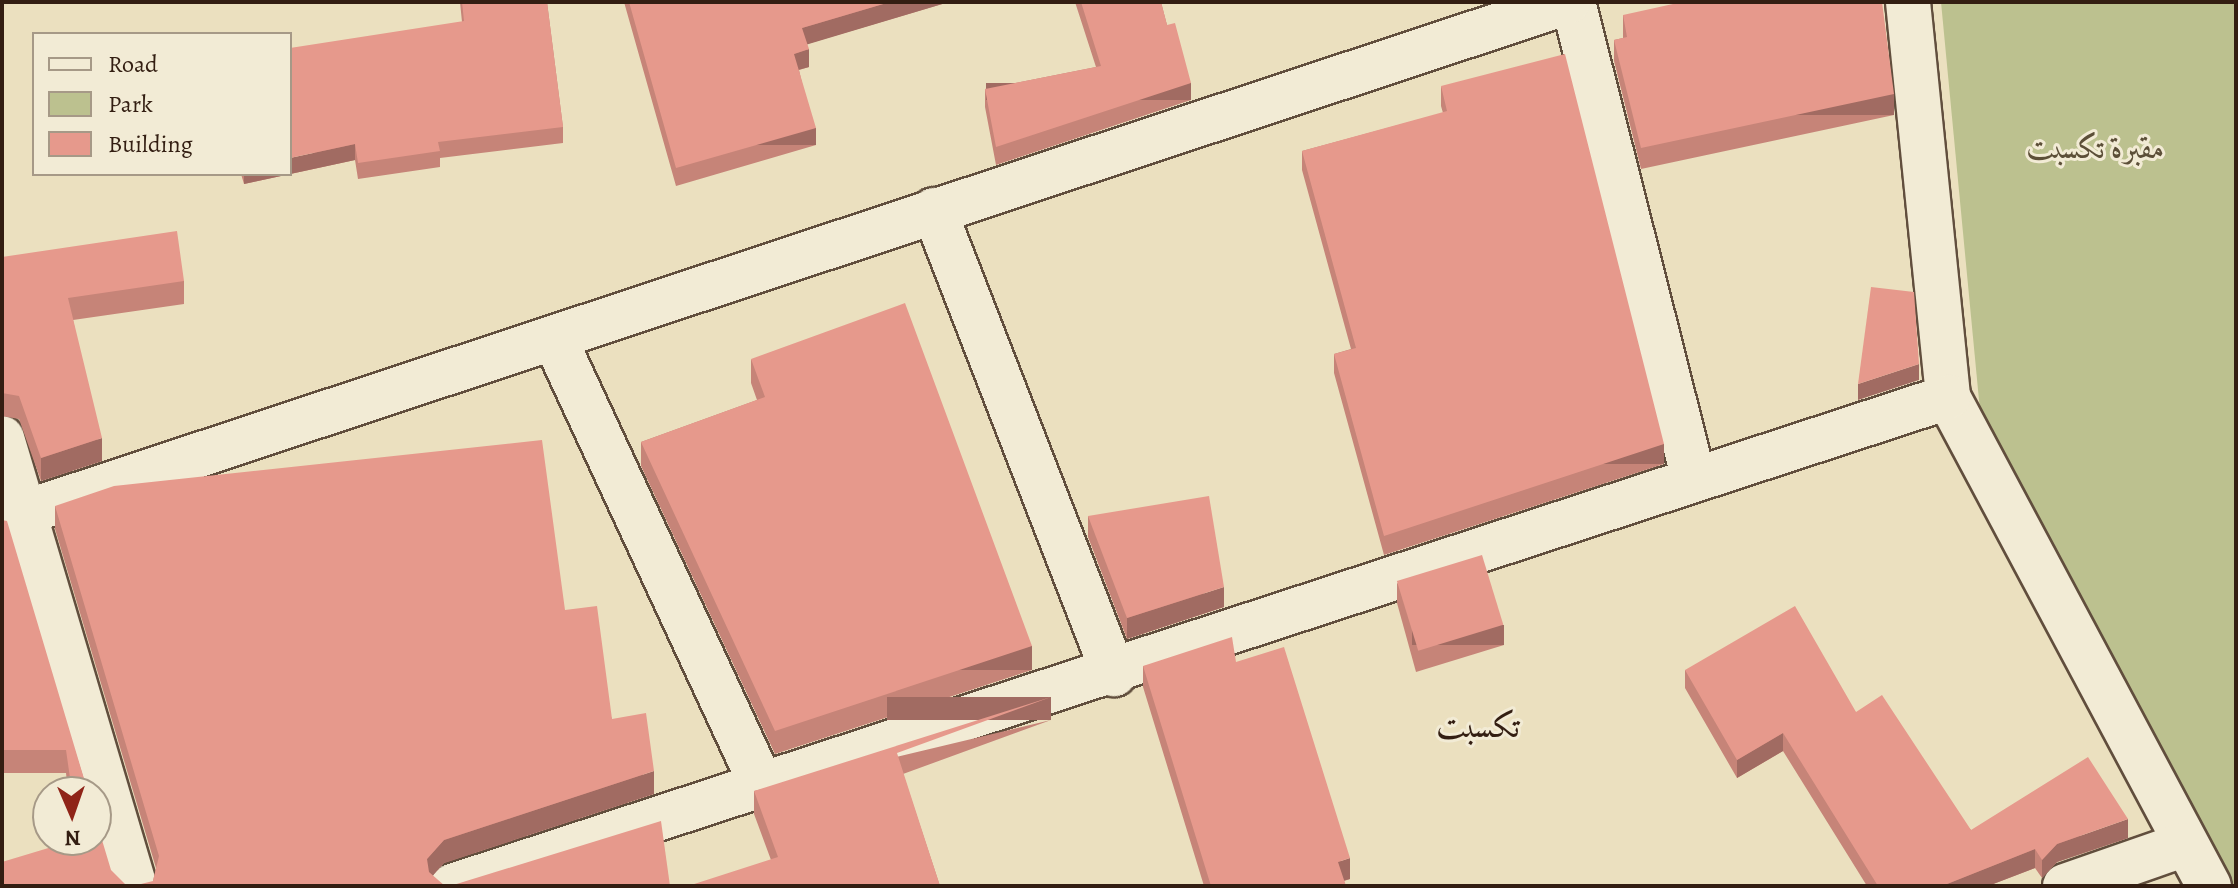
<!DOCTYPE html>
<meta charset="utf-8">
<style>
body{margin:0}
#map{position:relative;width:2238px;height:888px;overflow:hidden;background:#ebe0bf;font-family:Alegreya,Amiri,serif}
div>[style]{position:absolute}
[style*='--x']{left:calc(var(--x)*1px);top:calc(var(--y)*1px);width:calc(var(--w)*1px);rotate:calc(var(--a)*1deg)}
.green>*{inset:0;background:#bcc18f}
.roads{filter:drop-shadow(2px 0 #614e3d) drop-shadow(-2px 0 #614e3d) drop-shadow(0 2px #614e3d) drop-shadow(0 -2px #614e3d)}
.minor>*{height:44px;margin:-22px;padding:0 22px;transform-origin:22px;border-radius:22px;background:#f2ebd5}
.wall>*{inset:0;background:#c68478}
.shaded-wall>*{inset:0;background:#a16b62;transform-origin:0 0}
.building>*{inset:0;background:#e6998c;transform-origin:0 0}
span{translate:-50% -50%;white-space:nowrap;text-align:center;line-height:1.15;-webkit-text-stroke:6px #f2ebd5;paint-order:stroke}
.park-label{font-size:32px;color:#5c4f38;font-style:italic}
.neighbourhood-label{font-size:34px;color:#331e12}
.frame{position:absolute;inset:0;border:4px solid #331e12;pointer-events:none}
.legend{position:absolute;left:32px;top:32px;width:260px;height:144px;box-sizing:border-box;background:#f2ebd5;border:2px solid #a69987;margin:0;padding:10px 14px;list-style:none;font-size:24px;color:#331e12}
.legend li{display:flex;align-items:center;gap:16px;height:40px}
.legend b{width:40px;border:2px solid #a69987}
.north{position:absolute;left:32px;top:776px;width:80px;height:80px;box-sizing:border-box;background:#f2ebd5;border:2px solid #a69987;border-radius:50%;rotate:178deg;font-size:22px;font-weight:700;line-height:32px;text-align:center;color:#331e12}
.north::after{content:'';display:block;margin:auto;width:28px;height:36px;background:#8f2418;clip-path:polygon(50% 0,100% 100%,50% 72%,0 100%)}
</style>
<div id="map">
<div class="green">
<i style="clip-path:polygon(1941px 2px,2236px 2px,2236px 886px,2229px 886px,1983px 442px)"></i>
</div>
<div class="roads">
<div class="minor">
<i style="--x:1573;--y:2;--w:493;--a:75.8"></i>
<i style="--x:1908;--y:2;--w:397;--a:84.2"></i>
<i style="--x:1948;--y:397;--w:554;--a:61.91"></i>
<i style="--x:934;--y:210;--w:498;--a:68.8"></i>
<i style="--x:556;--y:342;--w:486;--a:65.1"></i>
<i style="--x:2;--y:438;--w:467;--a:73.5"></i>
<i style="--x:2;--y:520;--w:1649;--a:-18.3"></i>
<i style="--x:452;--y:886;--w:1574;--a:-18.1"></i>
<i style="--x:2065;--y:886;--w:125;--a:-19.2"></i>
</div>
</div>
<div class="wall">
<i style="clip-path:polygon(460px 2px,547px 2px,563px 127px,563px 143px,440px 158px,440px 167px,358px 179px,355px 160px,244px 184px,241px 174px,290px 174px,462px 22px)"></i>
<i style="clip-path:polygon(624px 2px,949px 2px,807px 44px,809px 67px,799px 70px,816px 145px,676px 186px)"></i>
<i style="clip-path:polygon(1075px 2px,1161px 2px,1167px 25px,1191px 100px,996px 165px,985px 107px,985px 89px,1096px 67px)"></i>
<i style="clip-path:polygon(1623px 15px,1894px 115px,1641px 169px,1614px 61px,1614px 40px,1623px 38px)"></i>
<i style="clip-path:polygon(1441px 86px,1664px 464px,1384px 555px,1334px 373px,1334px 354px,1351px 349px,1302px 170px,1302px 151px,1443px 113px,1441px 106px)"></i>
<i style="clip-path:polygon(2px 257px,184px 281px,184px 304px,73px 320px,102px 461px,41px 481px,19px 419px,2px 416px)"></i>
<i style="clip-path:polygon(751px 359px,1032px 670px,775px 754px,641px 466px,641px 442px,757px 400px,751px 383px)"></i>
<i style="clip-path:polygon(55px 506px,565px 610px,612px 719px,654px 794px,444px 863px,433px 875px,153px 881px,156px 868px,55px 529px)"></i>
<i style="clip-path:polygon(1088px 516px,1224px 607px,1127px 639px,1088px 537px)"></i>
<i style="clip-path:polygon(2px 520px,88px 792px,68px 792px,66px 773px,2px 773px)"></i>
<i style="clip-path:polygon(1397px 583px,1504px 645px,1416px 672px,1397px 603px)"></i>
<i style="clip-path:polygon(1236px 662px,1350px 879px,1344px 881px,1346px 886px,1204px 886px,1143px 687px,1143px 666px)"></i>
<i style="clip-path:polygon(1685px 670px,1856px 712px,1971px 830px,2128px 838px,2057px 862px,2042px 878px,2035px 868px,1988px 886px,1867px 886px,1783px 751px,1737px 778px,1685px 688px)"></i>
<i style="clip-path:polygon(1051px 720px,903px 774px,940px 886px,771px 860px,754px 814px,754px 791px)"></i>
</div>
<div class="shaded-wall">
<i style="clip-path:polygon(890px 2px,949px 2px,802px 46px,802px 28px)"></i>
<i style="clip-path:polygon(809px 49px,809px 67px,794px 71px,794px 54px)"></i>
<i style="left:1191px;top:83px;width:17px;height:205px;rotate:90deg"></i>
<i style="left:1894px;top:94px;width:21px;height:259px;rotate:90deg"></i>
<i style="left:816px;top:128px;width:17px;height:146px;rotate:90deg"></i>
<i style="clip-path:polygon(355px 144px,355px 160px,244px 184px,244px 174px,290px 174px,290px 158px)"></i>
<i style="clip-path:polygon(1919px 364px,1919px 380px,1858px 400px,1858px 384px)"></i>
<i style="clip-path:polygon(102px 438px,102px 461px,41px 481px,41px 458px)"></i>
<i style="left:1664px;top:444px;width:20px;height:295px;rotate:90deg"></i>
<i style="clip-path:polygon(1224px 587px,1224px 607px,1127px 639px,1127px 618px)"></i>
<i style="left:1504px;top:625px;width:20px;height:92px;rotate:90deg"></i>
<i style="left:1032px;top:646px;width:24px;height:271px;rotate:90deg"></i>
<i style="left:1051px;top:697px;width:23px;height:164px;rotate:90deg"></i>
<i style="clip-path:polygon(1783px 733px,1783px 751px,1737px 778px,1737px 760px)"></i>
<i style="clip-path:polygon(654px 771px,654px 794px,444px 863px,427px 882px,427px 859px,444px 840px)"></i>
<i style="clip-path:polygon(2128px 819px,2128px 838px,2057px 862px,2042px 878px,2042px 860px,2057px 844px)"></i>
<i style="clip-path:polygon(2035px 849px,2035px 868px,1988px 886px,1942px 886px)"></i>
<i style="clip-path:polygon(1350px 858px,1350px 879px,1338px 882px,1338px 862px)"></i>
</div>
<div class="building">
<i style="clip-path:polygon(462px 2px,547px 2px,563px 127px,438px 142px,440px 151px,358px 163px,355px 144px,290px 158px,290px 48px,464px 21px)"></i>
<i style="clip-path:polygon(629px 2px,890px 2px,802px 28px,809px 49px,794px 54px,816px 128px,676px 168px)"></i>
<i style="clip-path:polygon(1081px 2px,1161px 2px,1167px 25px,1175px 23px,1191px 83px,996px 147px,985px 89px,1101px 66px)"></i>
<i style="clip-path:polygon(1682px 2px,1882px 2px,1894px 94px,1641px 148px,1614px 40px,1627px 37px,1623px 15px)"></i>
<i style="clip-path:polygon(1565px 54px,1664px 444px,1384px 536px,1334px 354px,1356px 348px,1302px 151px,1447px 111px,1441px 86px)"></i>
<i style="clip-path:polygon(177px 231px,184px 281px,68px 298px,102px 438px,41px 458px,19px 396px,2px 393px,2px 257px)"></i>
<i style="clip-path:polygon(1871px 287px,1914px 292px,1919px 364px,1858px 384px)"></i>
<i style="clip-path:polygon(905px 303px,1032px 646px,775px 731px,641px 442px,765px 397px,751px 359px)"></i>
<i style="clip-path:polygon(542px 440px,565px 610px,597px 606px,612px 719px,646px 713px,654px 771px,444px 840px,427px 859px,429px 872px,445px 886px,133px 886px,153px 881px,159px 856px,55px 506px,114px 486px)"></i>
<i style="clip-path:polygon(1209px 496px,1224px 587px,1127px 618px,1088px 516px)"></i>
<i style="clip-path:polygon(2px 520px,7px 521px,88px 792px,72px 792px,66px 750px,2px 750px)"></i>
<i style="left:1482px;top:555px;width:73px;height:89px;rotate:73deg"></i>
<i style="clip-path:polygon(1795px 606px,1856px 712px,1882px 695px,1971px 830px,2088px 757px,2128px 819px,2057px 844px,2042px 860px,2035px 849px,1942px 886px,1878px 886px,1783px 733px,1737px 760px,1685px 670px)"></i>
<i style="clip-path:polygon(1232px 637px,1236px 662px,1284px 647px,1350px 858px,1338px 862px,1346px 886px,1211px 886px,1143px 666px)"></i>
<i style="clip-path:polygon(1051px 697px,897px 753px,940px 886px,688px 886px,778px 857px,754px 791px)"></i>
<i style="clip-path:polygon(96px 820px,111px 870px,127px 886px,2px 886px,2px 862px,75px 840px,96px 840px)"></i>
<i style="clip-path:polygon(661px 821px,670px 886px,450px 886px)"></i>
</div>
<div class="park-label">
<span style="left:2096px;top:147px">مقبرة تكسبت</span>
</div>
<div class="neighbourhood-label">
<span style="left:1478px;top:726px">تكسبت</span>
</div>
<div class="frame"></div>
<ul class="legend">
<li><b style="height:10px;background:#f2ebd5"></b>Road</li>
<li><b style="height:22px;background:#bcc18f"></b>Park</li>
<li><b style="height:22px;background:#e6998c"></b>Building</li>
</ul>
<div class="north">N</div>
</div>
